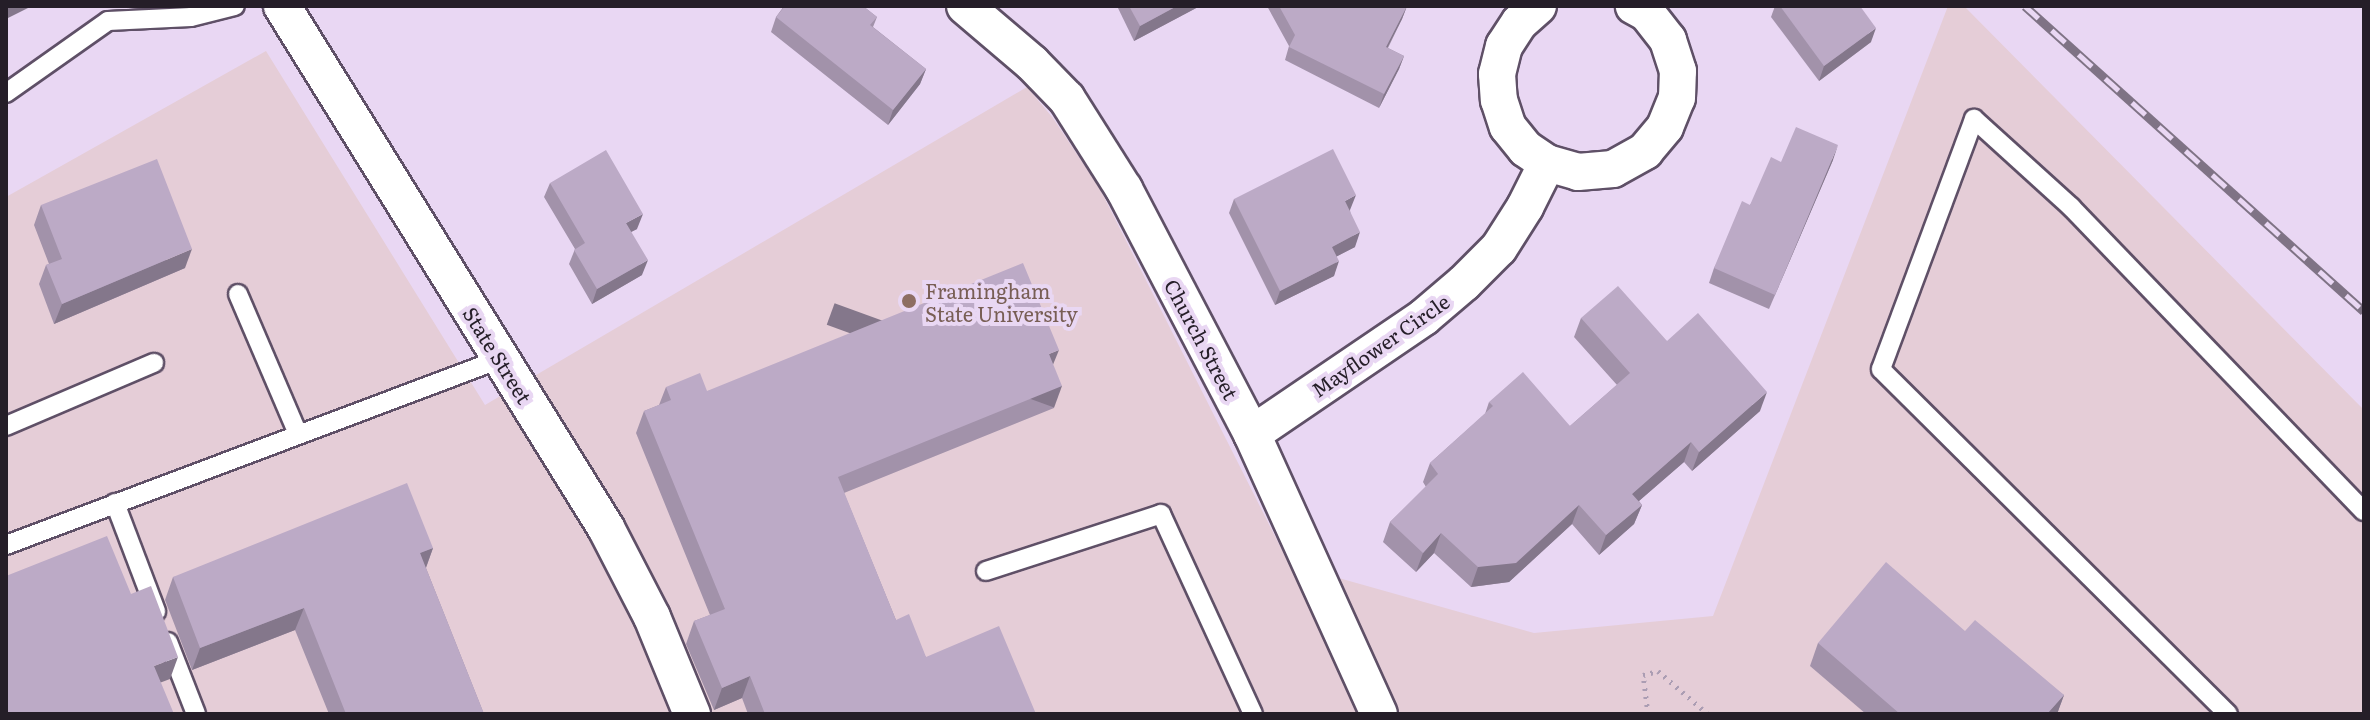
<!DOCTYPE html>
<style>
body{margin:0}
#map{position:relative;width:2370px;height:720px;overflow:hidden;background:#e9d7f3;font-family:Literata,serif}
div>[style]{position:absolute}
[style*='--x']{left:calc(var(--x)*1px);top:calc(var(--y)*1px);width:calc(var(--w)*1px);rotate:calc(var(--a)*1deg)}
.education>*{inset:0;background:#e5cdd7}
.path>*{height:5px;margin-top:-2.5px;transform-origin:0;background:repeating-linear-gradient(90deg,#ab9db3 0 2px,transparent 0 8px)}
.roads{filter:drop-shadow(2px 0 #5f5067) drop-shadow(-2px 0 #5f5067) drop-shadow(0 2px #5f5067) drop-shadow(0 -2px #5f5067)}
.service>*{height:18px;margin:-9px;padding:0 9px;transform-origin:9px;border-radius:9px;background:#fff}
.minor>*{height:36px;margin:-18px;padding:0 18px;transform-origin:18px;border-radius:18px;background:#fff}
.rail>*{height:9px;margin-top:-4.5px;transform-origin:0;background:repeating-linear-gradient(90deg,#e9d7f3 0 18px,#7f7385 0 36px);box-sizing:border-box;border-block:2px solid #7f7385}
.wall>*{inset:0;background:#a292aa}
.shaded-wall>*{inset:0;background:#84778b;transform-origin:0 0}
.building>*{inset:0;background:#bcaac6}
.dots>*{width:22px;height:22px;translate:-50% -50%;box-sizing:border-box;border:4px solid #e9d7f3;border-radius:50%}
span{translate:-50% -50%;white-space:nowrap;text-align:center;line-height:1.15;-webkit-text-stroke:8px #e9d7f3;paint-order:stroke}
.education-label{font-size:20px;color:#785e54}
.left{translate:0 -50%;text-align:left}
.street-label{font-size:20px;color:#251e28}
.frame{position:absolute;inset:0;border:8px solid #251e28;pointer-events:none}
</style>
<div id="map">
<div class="education">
<i style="clip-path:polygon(1948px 6px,1964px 6px,2364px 410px,2364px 714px,6px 714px,6px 197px,266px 51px,485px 405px,1027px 87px,1053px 118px,1100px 189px,1289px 564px,1534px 633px,1713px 616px)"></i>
</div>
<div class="path">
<i style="--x:1648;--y:714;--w:39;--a:-97"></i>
<i style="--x:1643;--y:675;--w:16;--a:-15"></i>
<i style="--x:1658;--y:671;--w:66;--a:40.7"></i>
</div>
<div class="roads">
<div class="service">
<i style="--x:6;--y:93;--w:125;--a:-35.2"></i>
<i style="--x:108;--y:21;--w:83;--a:-2.8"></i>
<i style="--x:191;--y:17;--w:45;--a:-14"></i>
<i style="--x:238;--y:294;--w:152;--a:66.8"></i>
<i style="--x:6;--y:426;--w:161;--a:-23.1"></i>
<i style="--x:115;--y:503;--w:116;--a:69.2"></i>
<i style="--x:6;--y:545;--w:528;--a:-20.63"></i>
<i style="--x:986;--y:571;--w:184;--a:-18"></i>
<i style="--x:1161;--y:514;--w:220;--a:65.3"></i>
<i style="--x:168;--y:642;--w:77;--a:68.7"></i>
<i style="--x:2228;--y:714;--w:489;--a:-135.2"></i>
<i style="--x:1881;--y:369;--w:267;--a:-69.6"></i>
<i style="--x:1974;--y:119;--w:131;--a:42.2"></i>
<i style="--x:2071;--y:207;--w:422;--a:46.1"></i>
</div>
<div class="minor">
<i style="--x:282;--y:6;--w:614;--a:58.17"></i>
<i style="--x:606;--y:528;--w:100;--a:62.7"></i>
<i style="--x:652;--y:617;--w:105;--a:67.6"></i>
<i style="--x:965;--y:6;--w:88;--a:40.4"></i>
<i style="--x:1032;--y:63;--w:50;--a:45.8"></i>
<i style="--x:1067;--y:99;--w:107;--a:57.7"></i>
<i style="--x:1124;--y:189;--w:276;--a:62.4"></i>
<i style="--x:1252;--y:434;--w:307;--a:65.6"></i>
<i style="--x:1538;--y:6;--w:25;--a:138"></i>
<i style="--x:1519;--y:23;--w:27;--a:123"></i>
<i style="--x:1504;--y:46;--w:29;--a:104"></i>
<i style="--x:1497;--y:74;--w:26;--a:86"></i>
<i style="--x:1499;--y:100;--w:28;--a:72"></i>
<i style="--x:1508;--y:127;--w:28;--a:51"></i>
<i style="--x:1526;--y:149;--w:25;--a:34"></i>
<i style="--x:1547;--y:163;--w:32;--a:16"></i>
<i style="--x:1578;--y:172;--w:35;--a:-5"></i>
<i style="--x:1613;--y:169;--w:37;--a:-29"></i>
<i style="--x:1645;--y:151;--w:31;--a:-50"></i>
<i style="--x:1665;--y:127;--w:31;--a:-68"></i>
<i style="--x:1677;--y:98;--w:27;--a:-88"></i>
<i style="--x:1678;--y:71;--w:33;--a:-108"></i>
<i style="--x:1668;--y:40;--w:34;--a:-128"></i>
<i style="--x:1647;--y:13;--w:15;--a:-152"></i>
<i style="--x:1252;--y:434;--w:208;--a:-34.2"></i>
<i style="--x:1424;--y:317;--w:52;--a:-40.4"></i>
<i style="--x:1464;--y:283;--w:49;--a:-45"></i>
<i style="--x:1499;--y:248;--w:49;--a:-57.6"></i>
<i style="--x:1525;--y:207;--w:49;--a:-63.4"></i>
</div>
</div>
<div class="rail">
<i style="--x:2025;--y:6;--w:456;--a:42"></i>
</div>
<div class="wall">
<i style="clip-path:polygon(784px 6px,863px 6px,877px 17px,873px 27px,926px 69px,920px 84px,888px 125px,771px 32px,776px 17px)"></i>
<i style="clip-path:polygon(1117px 6px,1200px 6px,1134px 41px)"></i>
<i style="clip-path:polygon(1267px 6px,1407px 6px,1402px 19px,1388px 48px,1404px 56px,1399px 69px,1379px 108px,1285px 60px,1289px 46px)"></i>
<i style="clip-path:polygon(1775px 6px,1860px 6px,1871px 42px,1819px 81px,1771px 17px)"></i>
<i style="clip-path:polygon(1833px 160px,1769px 309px,1709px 283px,1714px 268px,1750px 205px,1781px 162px)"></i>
<i style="clip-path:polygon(550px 183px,637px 229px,631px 232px,642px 275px,592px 304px,569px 264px,575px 249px,544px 197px)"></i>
<i style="clip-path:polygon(1234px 199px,1350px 210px,1355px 247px,1337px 256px,1334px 276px,1275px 305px,1229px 213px)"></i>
<i style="clip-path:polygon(41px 205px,185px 268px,54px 324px,39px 284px,46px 265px,49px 264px,34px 225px)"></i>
<i style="clip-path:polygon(1581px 318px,1667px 341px,1760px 411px,1692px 471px,1684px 462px,1639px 501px,1642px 505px,1634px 524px,1599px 555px,1572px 524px,1509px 582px,1471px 587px,1434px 553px,1416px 572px,1383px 542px,1390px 522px,1426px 487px,1423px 482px,1430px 463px,1485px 414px,1489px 402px,1570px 426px,1617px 385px,1574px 337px)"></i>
<i style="clip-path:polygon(1053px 365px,1054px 408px,844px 493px,896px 620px,926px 657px,1036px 714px,748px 714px,742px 698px,714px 710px,686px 644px,694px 621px,710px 615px,636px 433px,644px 411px,659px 405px,666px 387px,707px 391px)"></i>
<i style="clip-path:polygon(433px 548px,426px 568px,484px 714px,329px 714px,295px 630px,192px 670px,165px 600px,173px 577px)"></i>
<i style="clip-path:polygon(1965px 631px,2064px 695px,2057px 714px,1866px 714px,1810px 666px,1818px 643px)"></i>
</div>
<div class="shaded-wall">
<i style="clip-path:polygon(6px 6px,32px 6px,6px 19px)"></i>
<i style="clip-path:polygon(1177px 6px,1200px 6px,1134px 41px,1140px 26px)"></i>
<i style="clip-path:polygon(1407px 6px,1402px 19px,1381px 60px,1386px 47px)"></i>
<i style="clip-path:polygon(1876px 28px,1871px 42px,1819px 81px,1824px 66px)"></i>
<i style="clip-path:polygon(1404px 56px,1399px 69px,1379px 108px,1384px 94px)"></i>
<i style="clip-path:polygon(926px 69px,920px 84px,888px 125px,893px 110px)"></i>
<i style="clip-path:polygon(1838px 145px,1833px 160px,1769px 309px,1775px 295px)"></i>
<i style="clip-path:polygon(1356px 195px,1350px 210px,1340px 215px,1345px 201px)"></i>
<i style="clip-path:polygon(643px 214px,637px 229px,621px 237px,626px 223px)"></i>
<i style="clip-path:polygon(1360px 232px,1355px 247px,1326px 262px,1332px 247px)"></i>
<i style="clip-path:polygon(192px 249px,185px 268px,54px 324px,62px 304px)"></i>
<i style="clip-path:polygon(648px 260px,642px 275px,592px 304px,597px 289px)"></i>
<i style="clip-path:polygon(1339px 261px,1334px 276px,1275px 305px,1280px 291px)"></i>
<i style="clip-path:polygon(1059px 350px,1050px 372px,1049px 354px)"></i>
<i style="left:1062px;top:386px;width:23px;height:242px;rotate:110deg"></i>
<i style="clip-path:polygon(1767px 392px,1760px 411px,1692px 471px,1699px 452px)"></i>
<i style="clip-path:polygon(1691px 442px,1684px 462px,1625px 513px,1632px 494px)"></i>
<i style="clip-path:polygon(1579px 505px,1572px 524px,1509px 582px,1471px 587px,1478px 567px)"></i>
<i style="clip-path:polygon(1642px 505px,1634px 524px,1599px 555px,1606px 535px)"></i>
<i style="clip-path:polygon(1441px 533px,1434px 553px,1416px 572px,1423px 553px)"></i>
<i style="clip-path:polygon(433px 548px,425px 570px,420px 553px)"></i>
<i style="clip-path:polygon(304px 608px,295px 630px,192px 670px,200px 648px)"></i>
<i style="clip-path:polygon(178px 657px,170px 679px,146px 688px,154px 666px)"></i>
<i style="clip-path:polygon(750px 676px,742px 698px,714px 710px,722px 688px)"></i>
<i style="clip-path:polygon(2064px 695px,2057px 714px,2047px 714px)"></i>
</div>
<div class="building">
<i style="clip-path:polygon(785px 6px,863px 6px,877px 17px,870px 25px,926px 69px,893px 110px,776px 17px)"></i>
<i style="clip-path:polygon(1129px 6px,1177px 6px,1140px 26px)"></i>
<i style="clip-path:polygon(1279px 6px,1407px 6px,1386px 47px,1404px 56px,1384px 94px,1289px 47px,1295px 35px)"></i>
<i style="clip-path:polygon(1780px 6px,1860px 6px,1876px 28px,1824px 66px)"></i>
<i style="clip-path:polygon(1796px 127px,1838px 145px,1775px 295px,1714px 268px,1742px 201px,1750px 205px,1771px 157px,1781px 162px)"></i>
<i style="clip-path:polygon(1333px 149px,1356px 195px,1345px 201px,1360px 232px,1332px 247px,1339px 261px,1280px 291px,1234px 199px)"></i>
<i style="clip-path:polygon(606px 150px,643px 214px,626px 223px,648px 260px,597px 289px,574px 250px,585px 243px,550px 183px)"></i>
<i style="clip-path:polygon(157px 159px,192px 249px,62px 304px,46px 265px,62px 259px,41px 205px)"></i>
<i style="clip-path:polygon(1023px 263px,1059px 350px,1049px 354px,1062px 386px,838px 477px,896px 620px,909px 614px,926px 657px,999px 626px,1036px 714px,765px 714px,750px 676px,722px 688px,694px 621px,725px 609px,644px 411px,671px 400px,666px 387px,700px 373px,707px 391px)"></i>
<i style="clip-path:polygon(1618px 286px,1667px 341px,1698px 313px,1767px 392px,1699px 452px,1691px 442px,1632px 494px,1642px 505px,1606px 535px,1579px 505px,1516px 563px,1478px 567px,1441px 533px,1423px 553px,1390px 522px,1438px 474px,1430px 463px,1493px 406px,1489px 402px,1523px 372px,1570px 426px,1630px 373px,1581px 318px)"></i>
<i style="clip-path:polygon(407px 483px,433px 548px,420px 553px,484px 714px,346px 714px,304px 608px,200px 648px,173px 577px)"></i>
<i style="clip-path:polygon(107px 536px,131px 594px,151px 586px,178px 657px,154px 666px,174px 714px,6px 714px,6px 576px)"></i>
<i style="clip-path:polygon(1886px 562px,1965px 631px,1975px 620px,2064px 695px,2047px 714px,1900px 714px,1818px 643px)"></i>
</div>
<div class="dots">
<i style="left:909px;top:301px;background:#8d6e63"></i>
</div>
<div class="education-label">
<span class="left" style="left:925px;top:302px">Framingham<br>State University</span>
</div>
<div class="street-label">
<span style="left:1202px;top:339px;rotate:62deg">Church Street</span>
<span style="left:1380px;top:345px;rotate:-35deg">Mayflower Circle</span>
<span style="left:498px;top:355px;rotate:58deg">State Street</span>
</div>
<div class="frame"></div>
</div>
